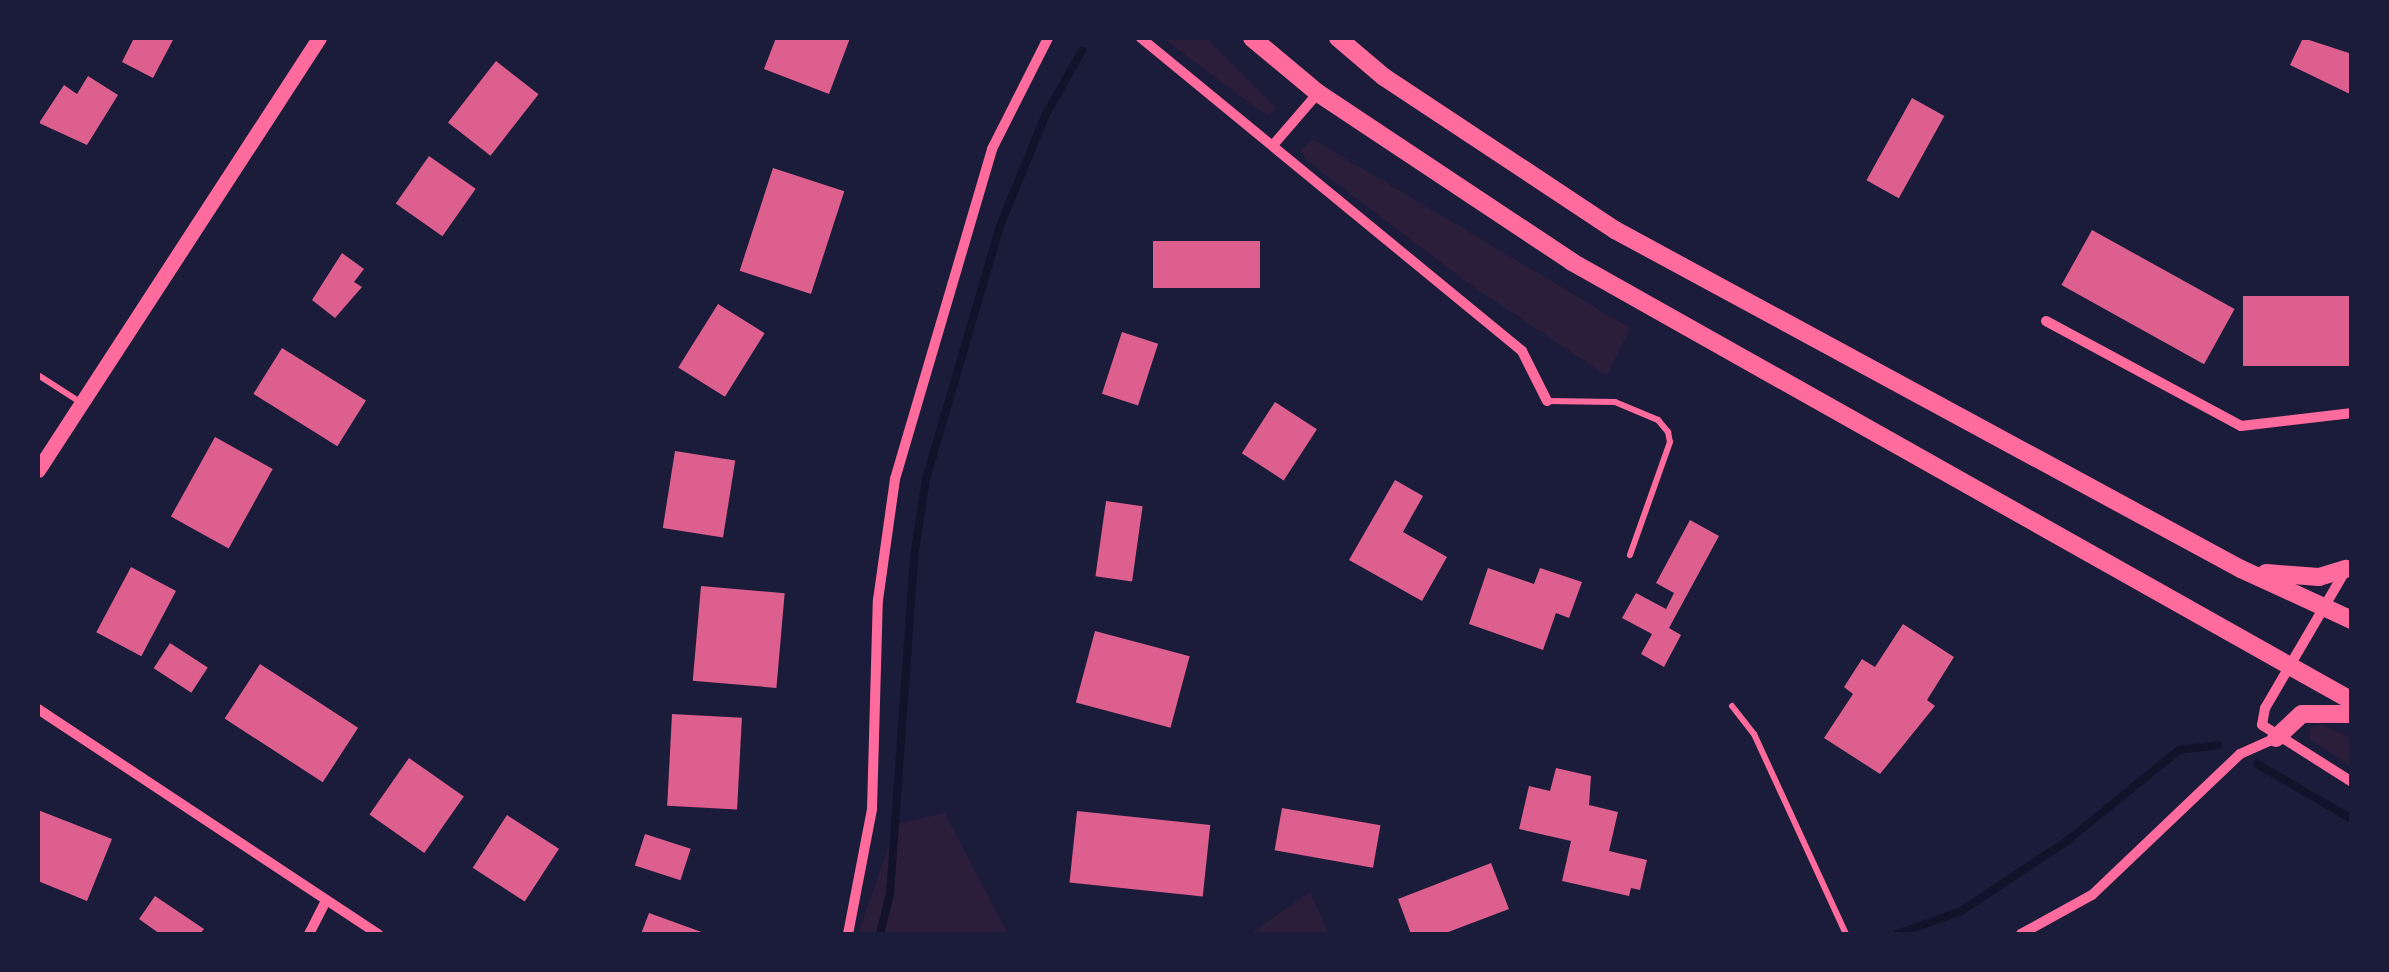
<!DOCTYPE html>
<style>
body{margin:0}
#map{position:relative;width:2389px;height:972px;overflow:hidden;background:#1b1b3a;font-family:Signika,sans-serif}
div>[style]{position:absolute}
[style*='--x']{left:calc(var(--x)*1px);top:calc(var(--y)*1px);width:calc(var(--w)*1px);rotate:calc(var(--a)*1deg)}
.green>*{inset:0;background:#2a1e3b}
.stream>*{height:8px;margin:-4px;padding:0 4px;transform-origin:4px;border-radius:4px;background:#12122b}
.building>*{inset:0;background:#dd5f8e;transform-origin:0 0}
.service>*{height:6px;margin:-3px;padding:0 3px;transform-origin:3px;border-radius:3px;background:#ff6b9d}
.minor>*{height:10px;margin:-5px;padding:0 5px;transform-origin:5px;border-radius:5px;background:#ff6b9d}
.secondary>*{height:15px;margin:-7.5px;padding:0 7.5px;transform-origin:7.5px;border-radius:7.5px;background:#ff6b9d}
.primary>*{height:18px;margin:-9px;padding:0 9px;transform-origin:9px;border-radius:9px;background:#ff6b9d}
span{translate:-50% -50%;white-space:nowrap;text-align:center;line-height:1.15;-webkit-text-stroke:10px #1b1b3a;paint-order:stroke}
.frame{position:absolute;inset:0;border:40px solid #1b1b3a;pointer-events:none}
</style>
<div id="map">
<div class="green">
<i style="clip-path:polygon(1163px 38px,1206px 38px,1276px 108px,1269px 116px,1256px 108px)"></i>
<i style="clip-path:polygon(1313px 139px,1630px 328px,1607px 376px,1468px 283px,1307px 161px,1301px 149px)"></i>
<i style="clip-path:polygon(2322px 724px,2351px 738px,2351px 767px,2311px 740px,2309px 728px)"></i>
<i style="clip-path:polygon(945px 813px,1008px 934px,858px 934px,896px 824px)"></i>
<i style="clip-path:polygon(1310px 892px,1329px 934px,1250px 934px)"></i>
</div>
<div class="stream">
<i style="--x:2257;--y:764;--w:110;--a:30.1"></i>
<i style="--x:880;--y:934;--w:41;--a:-76"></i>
<i style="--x:890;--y:894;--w:338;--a:-85.9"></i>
<i style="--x:914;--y:557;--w:79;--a:-81.3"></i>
<i style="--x:926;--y:479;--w:264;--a:-73.7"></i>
<i style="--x:1000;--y:226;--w:121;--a:-67.7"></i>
<i style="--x:1046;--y:114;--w:73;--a:-60.3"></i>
<i style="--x:1897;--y:934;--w:68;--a:-19.8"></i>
<i style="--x:1961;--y:911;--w:127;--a:-33.4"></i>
<i style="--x:2067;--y:841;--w:144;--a:-39.1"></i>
<i style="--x:2179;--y:750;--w:39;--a:-7"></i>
</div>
<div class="building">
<i style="clip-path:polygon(134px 38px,174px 38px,153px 78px,122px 62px)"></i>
<i style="clip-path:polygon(776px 38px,850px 38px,829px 94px,764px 69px)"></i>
<i style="clip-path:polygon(2303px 38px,2352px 54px,2352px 95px,2290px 65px)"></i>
<i style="left:496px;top:61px;width:54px;height:78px;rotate:38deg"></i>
<i style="clip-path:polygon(88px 76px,118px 95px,87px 145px,39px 123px,64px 85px,77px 94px)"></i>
<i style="left:1912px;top:98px;width:37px;height:94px;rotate:29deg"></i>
<i style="left:429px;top:156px;width:57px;height:58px;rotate:35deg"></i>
<i style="left:773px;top:168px;width:75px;height:108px;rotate:18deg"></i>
<i style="left:2092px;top:230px;width:163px;height:63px;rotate:29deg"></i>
<i style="left:1153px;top:241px;width:107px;height:47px"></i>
<i style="clip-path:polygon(342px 253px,364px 269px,354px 282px,362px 287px,335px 318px,312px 300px)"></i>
<i style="left:2352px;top:296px;width:70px;height:109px;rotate:90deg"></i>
<i style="left:718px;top:304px;width:55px;height:75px;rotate:32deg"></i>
<i style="left:1122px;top:332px;width:38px;height:65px;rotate:18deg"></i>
<i style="left:282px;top:348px;width:99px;height:54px;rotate:32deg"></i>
<i style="left:1275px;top:402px;width:50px;height:61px;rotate:33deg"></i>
<i style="left:215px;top:437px;width:66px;height:91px;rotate:29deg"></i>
<i style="left:675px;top:451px;width:61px;height:78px;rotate:9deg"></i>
<i style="clip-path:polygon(1395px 480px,1423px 496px,1403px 532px,1447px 557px,1422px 601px,1349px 560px)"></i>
<i style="left:1106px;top:501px;width:37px;height:76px;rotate:8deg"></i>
<i style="clip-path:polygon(1690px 520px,1719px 536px,1669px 628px,1681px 635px,1664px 667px,1641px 654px,1652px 634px,1622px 618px,1636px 593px,1666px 609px,1674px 593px,1656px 583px)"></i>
<i style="left:131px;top:567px;width:51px;height:74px;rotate:28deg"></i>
<i style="clip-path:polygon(1488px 568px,1534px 584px,1540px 568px,1582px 582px,1569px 618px,1556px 613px,1543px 650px,1469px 624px)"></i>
<i style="left:701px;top:586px;width:84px;height:95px;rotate:5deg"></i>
<i style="clip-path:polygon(1903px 624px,1954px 657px,1927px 700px,1935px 706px,1880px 774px,1824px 738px,1853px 694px,1844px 687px,1862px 659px,1875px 667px)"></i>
<i style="left:1095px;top:631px;width:98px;height:74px;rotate:15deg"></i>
<i style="left:170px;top:643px;width:45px;height:30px;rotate:33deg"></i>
<i style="left:260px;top:664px;width:117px;height:65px;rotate:33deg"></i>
<i style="left:672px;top:714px;width:70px;height:92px;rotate:3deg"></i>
<i style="left:409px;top:758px;width:67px;height:69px;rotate:35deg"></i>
<i style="clip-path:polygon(1556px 768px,1591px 776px,1589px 805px,1618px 812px,1609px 851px,1647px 860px,1640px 890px,1631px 888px,1629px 896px,1562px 881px,1571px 841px,1519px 829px,1529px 786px,1550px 791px)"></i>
<i style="left:1282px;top:808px;width:100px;height:43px;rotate:10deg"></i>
<i style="clip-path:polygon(38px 810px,112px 839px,87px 901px,38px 881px)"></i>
<i style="left:1077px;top:811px;width:134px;height:72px;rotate:6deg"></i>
<i style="left:507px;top:815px;width:62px;height:63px;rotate:33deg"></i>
<i style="left:645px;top:834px;width:48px;height:33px;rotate:18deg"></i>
<i style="clip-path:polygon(1491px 863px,1509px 909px,1443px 934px,1411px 934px,1398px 899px)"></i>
<i style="clip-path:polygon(155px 896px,204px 929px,200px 934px,160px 934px,139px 919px)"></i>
<i style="clip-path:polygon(649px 913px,707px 934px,641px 934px)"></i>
</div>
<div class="service">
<i style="--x:38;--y:375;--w:50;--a:32.7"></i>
<i style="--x:1547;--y:401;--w:68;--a:0.8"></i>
<i style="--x:1615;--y:402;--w:47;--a:22.7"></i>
<i style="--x:1658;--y:420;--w:16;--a:50"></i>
<i style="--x:1668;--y:432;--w:10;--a:79"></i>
<i style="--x:1670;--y:442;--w:120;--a:109.5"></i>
<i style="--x:1732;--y:706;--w:36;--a:52"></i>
<i style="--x:1754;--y:734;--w:220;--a:65.3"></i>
</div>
<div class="minor">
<i style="--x:1141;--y:38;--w:493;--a:39.4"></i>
<i style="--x:1522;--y:351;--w:56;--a:63.4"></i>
<i style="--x:1274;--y:144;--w:67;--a:-49.2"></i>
<i style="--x:2046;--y:321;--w:221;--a:28.3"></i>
<i style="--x:2241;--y:426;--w:112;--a:-6.7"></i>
<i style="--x:2344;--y:573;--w:156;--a:120.3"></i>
<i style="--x:2265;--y:708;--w:17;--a:100"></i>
<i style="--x:2262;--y:725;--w:107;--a:32.3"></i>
<i style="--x:38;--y:709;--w:408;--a:33.5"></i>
<i style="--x:309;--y:934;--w:37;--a:-63"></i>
<i style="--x:848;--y:934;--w:127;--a:-79.1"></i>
<i style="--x:872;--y:809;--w:209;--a:-88.4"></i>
<i style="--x:878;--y:600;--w:122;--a:-82"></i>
<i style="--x:895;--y:479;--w:344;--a:-73.6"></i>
<i style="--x:992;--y:149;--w:124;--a:-63.2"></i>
<i style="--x:2021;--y:934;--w:81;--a:-28.8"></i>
<i style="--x:2092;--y:895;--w:204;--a:-43.6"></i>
<i style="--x:2240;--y:754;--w:39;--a:-24"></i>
</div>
<div class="secondary">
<i style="--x:38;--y:470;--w:515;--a:-56.96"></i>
</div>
<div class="primary">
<i style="--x:1252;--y:38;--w:86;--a:39.8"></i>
<i style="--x:1318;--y:93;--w:305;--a:33.6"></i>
<i style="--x:1572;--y:262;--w:895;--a:29.37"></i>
<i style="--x:1338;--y:38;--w:60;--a:40.3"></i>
<i style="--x:1384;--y:77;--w:277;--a:33.5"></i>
<i style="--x:1615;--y:230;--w:712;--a:28.44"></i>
<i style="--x:2241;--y:569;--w:122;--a:24.7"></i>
<i style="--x:2266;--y:573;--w:53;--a:4.3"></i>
<i style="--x:2319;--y:577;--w:28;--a:-17"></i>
<i style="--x:2276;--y:738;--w:35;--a:-43"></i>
<i style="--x:2302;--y:714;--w:50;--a:0"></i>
</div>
<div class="frame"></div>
</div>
